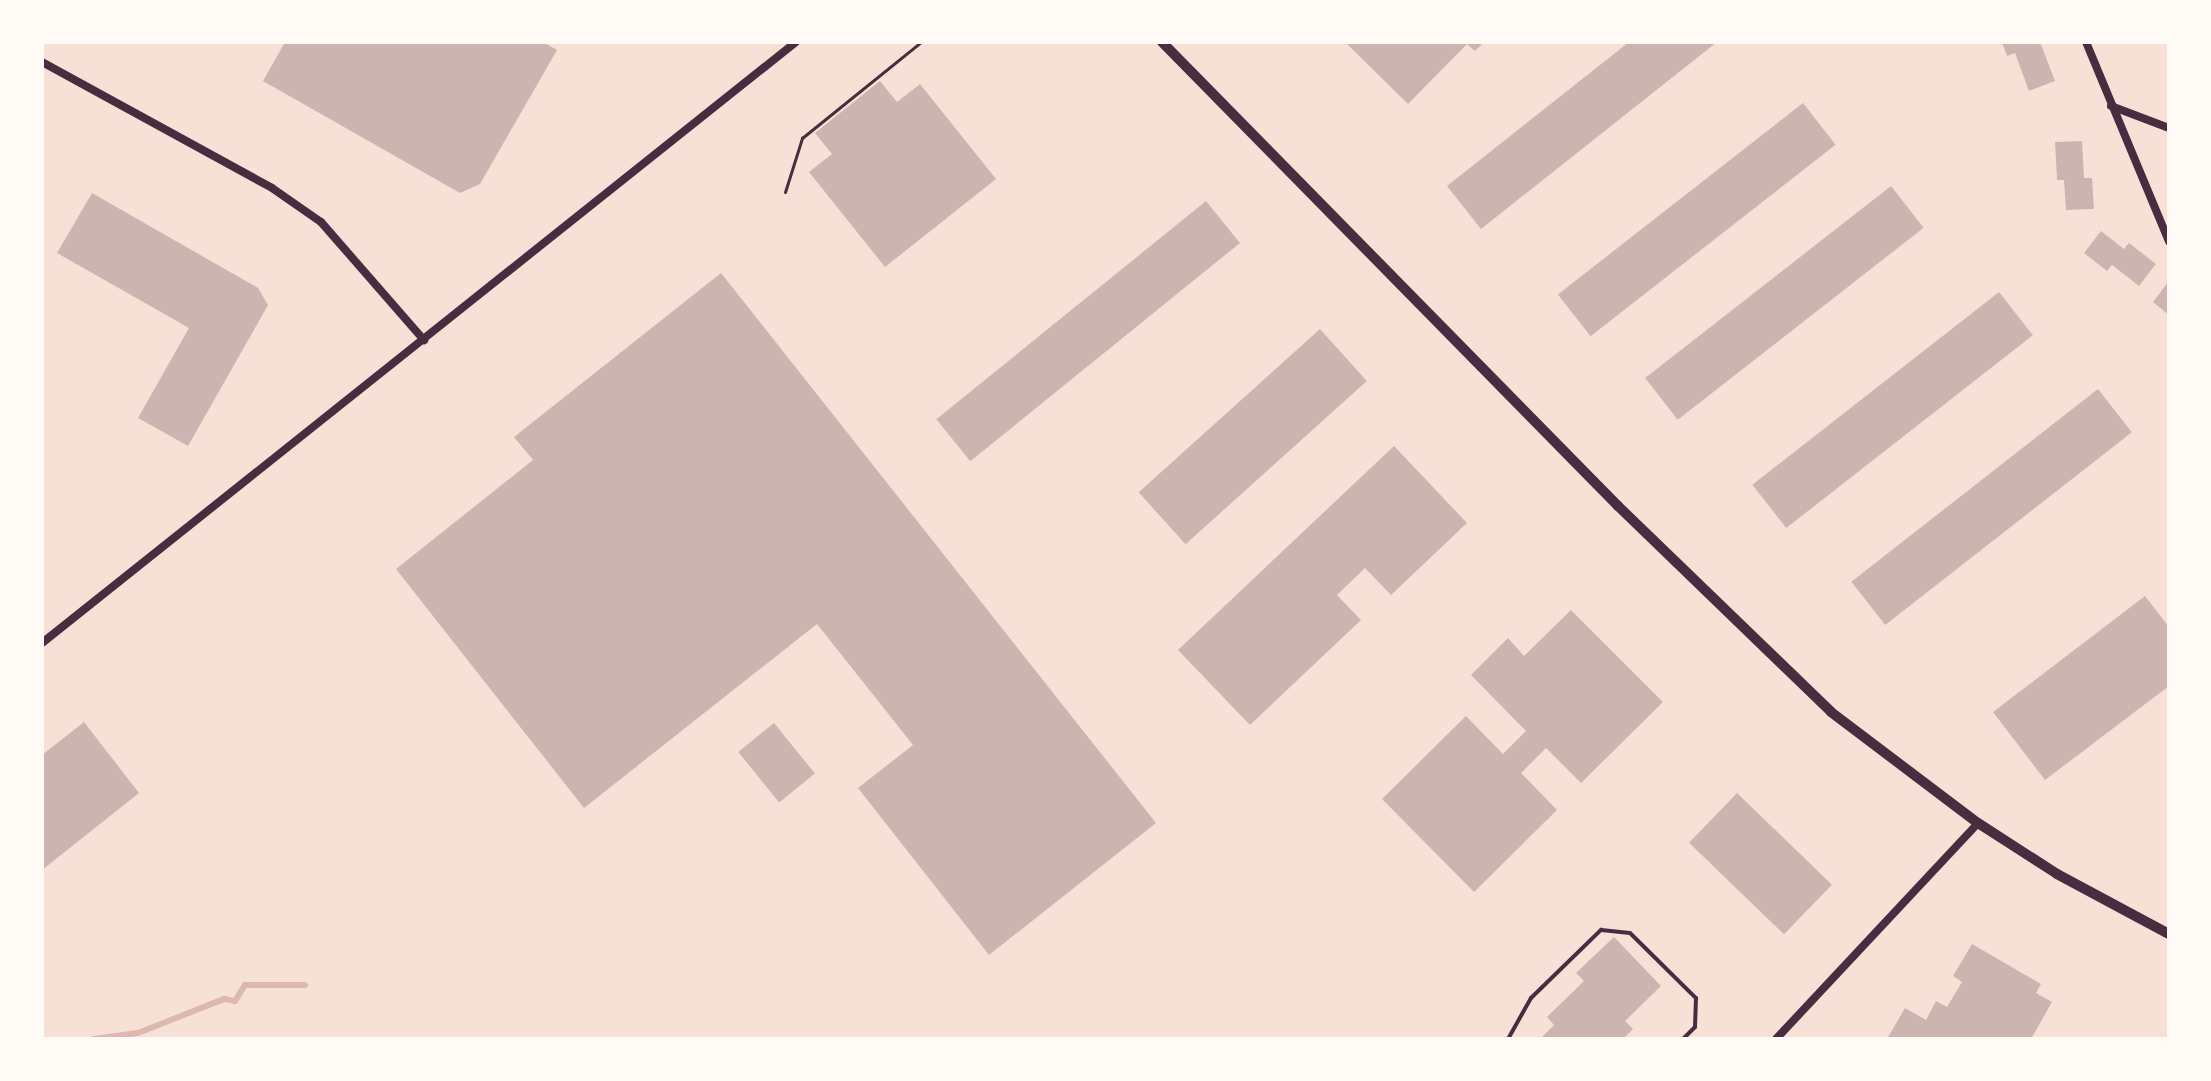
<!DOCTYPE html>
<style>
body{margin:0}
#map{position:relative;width:2211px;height:1081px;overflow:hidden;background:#f7e1d7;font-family:"Golos Text",sans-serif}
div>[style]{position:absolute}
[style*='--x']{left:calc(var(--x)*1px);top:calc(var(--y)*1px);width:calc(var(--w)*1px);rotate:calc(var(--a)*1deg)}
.stream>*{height:6px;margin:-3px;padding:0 3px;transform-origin:3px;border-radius:3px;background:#dcb8b0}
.building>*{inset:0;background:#ccb4b1;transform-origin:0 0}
.path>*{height:3px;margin:-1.5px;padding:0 1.5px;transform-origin:1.5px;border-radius:1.5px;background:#4a2c40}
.service>*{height:4px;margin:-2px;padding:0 2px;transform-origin:2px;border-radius:2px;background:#4a2c40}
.minor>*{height:8px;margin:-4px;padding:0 4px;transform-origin:4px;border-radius:4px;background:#4a2c40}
.tertiary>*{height:10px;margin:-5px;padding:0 5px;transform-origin:5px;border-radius:5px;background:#4a2c40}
span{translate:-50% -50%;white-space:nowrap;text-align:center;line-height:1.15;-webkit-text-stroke:7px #fffaf5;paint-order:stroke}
.frame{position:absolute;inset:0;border:44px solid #fffaf5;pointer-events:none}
</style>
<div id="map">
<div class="stream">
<i style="--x:94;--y:1039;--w:44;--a:-7.8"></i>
<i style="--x:138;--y:1033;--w:92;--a:-21.6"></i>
<i style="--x:224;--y:999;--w:11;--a:10"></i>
<i style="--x:235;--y:1001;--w:19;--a:-58"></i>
<i style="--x:245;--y:985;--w:60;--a:0"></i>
</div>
<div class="building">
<i style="clip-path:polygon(285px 42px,543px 42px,557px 50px,480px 184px,460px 193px,263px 81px)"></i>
<i style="clip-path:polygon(1345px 42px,1484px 42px,1475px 51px,1467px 44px,1408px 104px)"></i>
<i style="clip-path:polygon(1629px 42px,1717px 42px,1481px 229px,1447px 186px)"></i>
<i style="clip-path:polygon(2002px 42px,2040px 42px,2055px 81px,2029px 91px,2015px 53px,2007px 56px)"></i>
<i style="clip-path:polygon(880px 81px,897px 102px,920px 84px,996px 179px,885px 267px,809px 172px,832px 154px,815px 133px)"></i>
<i style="left:1803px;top:103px;width:53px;height:311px;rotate:52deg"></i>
<i style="clip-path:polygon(2082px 141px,2084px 178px,2092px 178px,2094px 209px,2066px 210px,2064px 180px,2057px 180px,2055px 142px)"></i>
<i style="left:1891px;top:186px;width:53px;height:312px;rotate:52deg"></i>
<i style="clip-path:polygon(92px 193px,258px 288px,268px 305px,188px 446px,138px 418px,189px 328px,57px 253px)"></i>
<i style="left:1206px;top:201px;width:54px;height:347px;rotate:51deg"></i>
<i style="clip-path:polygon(2101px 231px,2124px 249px,2129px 243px,2156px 264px,2139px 286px,2112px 265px,2107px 271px,2084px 253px)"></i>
<i style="clip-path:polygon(721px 273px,1156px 823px,989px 955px,858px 788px,913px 745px,817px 624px,584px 808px,396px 569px,533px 460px,514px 437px)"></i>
<i style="clip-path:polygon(2169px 281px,2169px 315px,2153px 302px)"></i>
<i style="left:1999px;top:292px;width:55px;height:313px;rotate:52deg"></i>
<i style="left:1320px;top:329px;width:70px;height:244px;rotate:48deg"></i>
<i style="left:2098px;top:389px;width:55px;height:313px;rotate:52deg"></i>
<i style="clip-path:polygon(1394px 446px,1467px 523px,1391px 595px,1365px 568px,1337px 595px,1361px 620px,1250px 725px,1178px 650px)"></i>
<i style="clip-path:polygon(2145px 596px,2169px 627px,2169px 686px,2045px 780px,1993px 712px)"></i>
<i style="clip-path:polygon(1571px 610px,1663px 702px,1581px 783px,1546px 748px,1521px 773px,1557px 810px,1474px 892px,1382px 799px,1466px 716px,1503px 754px,1526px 731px,1471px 675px,1508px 638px,1524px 656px)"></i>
<i style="clip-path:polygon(84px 722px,139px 793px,42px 870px,42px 755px)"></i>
<i style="left:774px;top:723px;width:65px;height:46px;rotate:51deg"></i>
<i style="left:1737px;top:793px;width:132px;height:69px;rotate:44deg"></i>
<i style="clip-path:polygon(1614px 937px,1661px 986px,1625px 1021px,1633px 1029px,1623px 1039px,1540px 1039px,1554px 1025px,1547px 1017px,1584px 981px,1576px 973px)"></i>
<i style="clip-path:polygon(1972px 944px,2041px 984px,2036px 993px,2052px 1002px,2031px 1039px,1887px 1039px,1905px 1008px,1926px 1020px,1936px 1001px,1947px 1007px,1962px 982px,1953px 976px)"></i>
</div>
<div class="path">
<i style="--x:785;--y:192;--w:57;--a:-72.5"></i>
<i style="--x:802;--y:138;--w:153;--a:-38.9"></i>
</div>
<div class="service">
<i style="--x:1508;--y:1039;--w:47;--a:-60.7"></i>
<i style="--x:1531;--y:998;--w:98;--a:-44.2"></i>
<i style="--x:1601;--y:930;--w:29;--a:6"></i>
<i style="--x:1630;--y:933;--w:93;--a:44.6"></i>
<i style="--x:1696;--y:998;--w:29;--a:92"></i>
<i style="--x:1695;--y:1027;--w:17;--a:135"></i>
</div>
<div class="minor">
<i style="--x:2086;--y:42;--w:216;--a:67.4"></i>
<i style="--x:42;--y:62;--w:262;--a:28.7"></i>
<i style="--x:272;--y:188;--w:60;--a:34.8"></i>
<i style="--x:321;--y:222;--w:157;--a:48.9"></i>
<i style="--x:2111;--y:106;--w:62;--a:20.8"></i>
<i style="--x:42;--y:643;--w:964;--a:-38.56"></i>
<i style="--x:1776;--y:1039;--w:296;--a:-46.9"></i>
</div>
<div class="tertiary">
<i style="--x:1162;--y:42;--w:651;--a:45.5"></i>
<i style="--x:1618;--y:506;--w:296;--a:44"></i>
<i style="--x:1831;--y:712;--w:184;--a:37.1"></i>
<i style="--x:1978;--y:823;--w:94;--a:32.8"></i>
<i style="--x:2057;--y:874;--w:127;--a:28.2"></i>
</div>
<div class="frame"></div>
</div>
